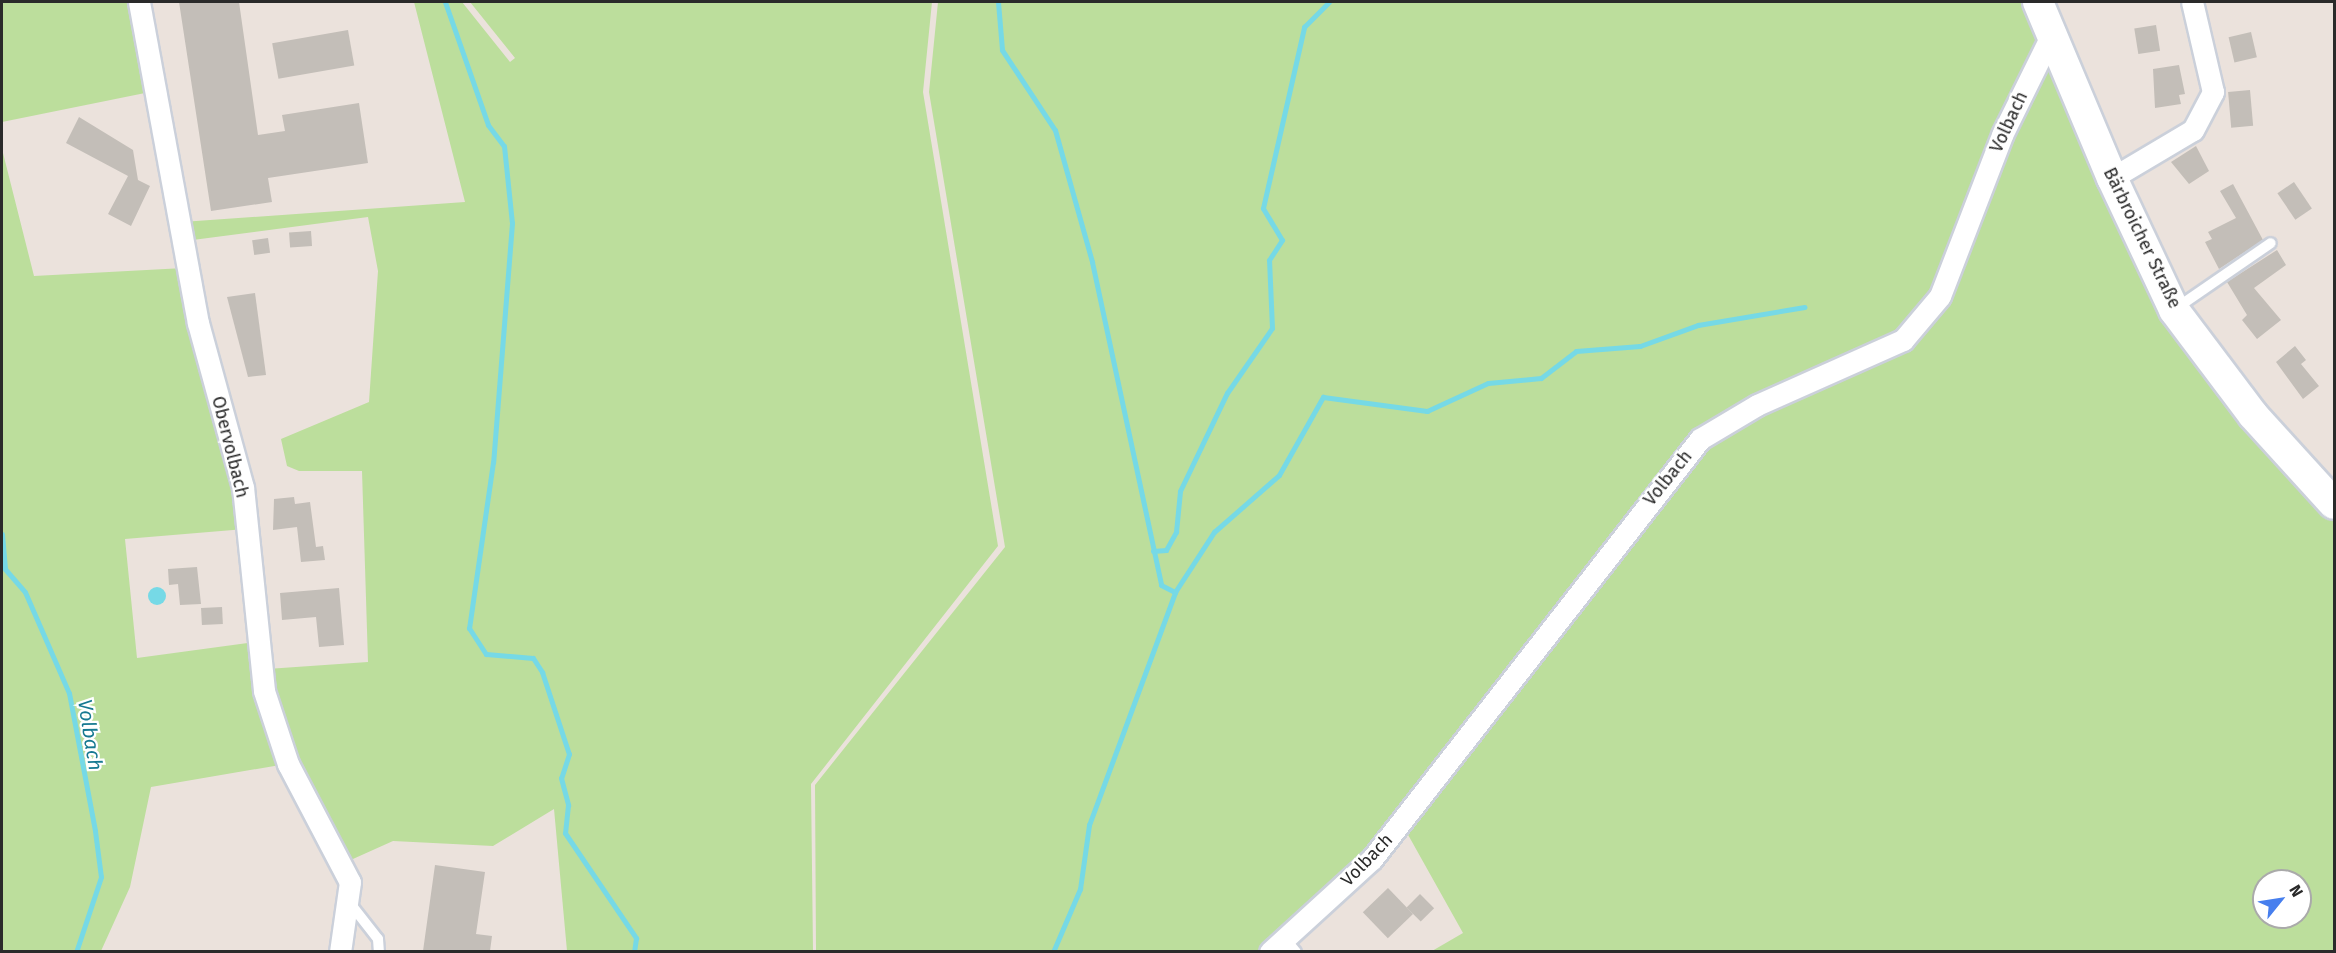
<!DOCTYPE html>
<meta charset="utf-8">
<style>
body{margin:0}
#map{position:relative;width:2336px;height:953px;overflow:hidden;background:#ebe2dc;font-family:"Fira Sans",sans-serif}
div>[style]{position:absolute}
[style*='--x']{left:calc(var(--x)*1px);top:calc(var(--y)*1px);width:calc(var(--w)*1px);rotate:calc(var(--a)*1deg)}
.green>*{inset:0;background:#bcde9c}
.water>*{inset:0;background:#76d9e6}
.round{border-radius:50%}
.stream>*{height:5px;margin:-2.5px;padding:0 2.5px;transform-origin:2.5px;border-radius:2.5px;background:#76d9e6}
.building>*{inset:0;background:#c3beb8;transform-origin:0 0}
.roads{filter:drop-shadow(2px 0 #cbd0da) drop-shadow(-2px 0 #cbd0da) drop-shadow(0 2px #cbd0da) drop-shadow(0 -2px #cbd0da)}
.service>*{height:10px;margin:-5px;padding:0 5px;transform-origin:5px;border-radius:5px;background:#fff}
.minor>*{height:21px;margin:-10.5px;padding:0 10.5px;transform-origin:10.5px;border-radius:10.5px;background:#fff}
.secondary>*{height:30px;margin:-15px;padding:0 15px;transform-origin:15px;border-radius:15px;background:#fff}
span{translate:-50% -50%;white-space:nowrap;text-align:center;line-height:1.15;-webkit-text-stroke:4.5px #fff;paint-order:stroke}
.street-label{font-size:18px;color:#2a2a2a}
.water-label{font-size:20px;color:#167991;font-style:italic}
.frame{position:absolute;inset:0;border:3px solid #2a2a2a;pointer-events:none}
.north{position:absolute;left:2252px;top:869px;width:60px;height:60px;box-sizing:border-box;background:#fff;border:2px solid #aaa;border-radius:50%;rotate:60deg;font-size:16px;font-weight:700;line-height:24px;text-align:center;color:#2a2a2a}
.north::after{content:'';display:block;margin:auto;width:21px;height:27px;background:#477fee;clip-path:polygon(50% 0,100% 100%,50% 72%,0 100%)}
</style>
<div id="map">
<div class="green">
<i style="clip-path:polygon(2px 2px,135px 2px,150px 92px,2px 122px)"></i>
<i style="clip-path:polygon(414px 2px,462px 2px,510px 62px,515px 58px,470px 2px,932px 2px,923px 92px,998px 546px,811px 784px,813px 951px,567px 951px,554px 809px,493px 846px,393px 841px,344px 863px,292px 763px,267px 669px,368px 662px,362px 471px,299px 471px,287px 466px,281px 439px,369px 402px,378px 271px,368px 217px,185px 241px,182px 222px,465px 202px)"></i>
<i style="clip-path:polygon(938px 2px,2033px 2px,2045px 30px,1933px 296px,1899px 339px,1695px 438px,1370px 855px,1265px 951px,816px 951px,815px 785px,1005px 547px,929px 92px)"></i>
<i style="clip-path:polygon(evenodd,2049px 37px,2170px 313px,2334px 511px,2334px 951px,1432px 951px,1463px 933px,1402px 824px,1702px 442px,1870px 360px,1944px 297px,2049px 37px,2264px 881px,2300px 881px,2300px 917px,2264px 917px,2264px 881px)"></i>
<i style="clip-path:polygon(2px 149px,34px 276px,184px 268px,245px 529px,125px 539px,137px 658px,255px 642px,286px 764px,151px 787px,130px 887px,101px 951px,2px 951px)"></i>
</div>
<div class="water">
<i class="round" style="left:148px;top:587px;width:18px;height:18px"></i>
</div>
<div class="stream">
<i style="--x:445;--y:2;--w:130;--a:70.7"></i>
<i style="--x:488;--y:125;--w:26;--a:53"></i>
<i style="--x:504;--y:146;--w:77;--a:84.1"></i>
<i style="--x:512;--y:223;--w:240;--a:94.5"></i>
<i style="--x:493;--y:462;--w:168;--a:98.2"></i>
<i style="--x:469;--y:628;--w:31;--a:57"></i>
<i style="--x:486;--y:654;--w:47;--a:4.9"></i>
<i style="--x:533;--y:658;--w:17;--a:57"></i>
<i style="--x:542;--y:672;--w:86;--a:71.8"></i>
<i style="--x:569;--y:754;--w:25;--a:108"></i>
<i style="--x:561;--y:778;--w:28;--a:75"></i>
<i style="--x:568;--y:805;--w:28;--a:96"></i>
<i style="--x:565;--y:833;--w:127;--a:55.9"></i>
<i style="--x:636;--y:938;--w:14;--a:98"></i>
<i style="--x:998;--y:2;--w:48;--a:85.2"></i>
<i style="--x:1002;--y:50;--w:96;--a:56.5"></i>
<i style="--x:1055;--y:130;--w:137;--a:74.3"></i>
<i style="--x:1092;--y:262;--w:330;--a:77.9"></i>
<i style="--x:1161;--y:585;--w:16;--a:27"></i>
<i style="--x:2;--y:534;--w:35;--a:85"></i>
<i style="--x:5;--y:569;--w:30;--a:49"></i>
<i style="--x:25;--y:592;--w:110;--a:66.5"></i>
<i style="--x:69;--y:693;--w:140;--a:79.3"></i>
<i style="--x:95;--y:831;--w:46;--a:82.6"></i>
<i style="--x:101;--y:877;--w:79;--a:108.4"></i>
<i style="--x:1153;--y:551;--w:13;--a:-4"></i>
<i style="--x:1166;--y:550;--w:21;--a:-61"></i>
<i style="--x:1176;--y:532;--w:41;--a:-84.4"></i>
<i style="--x:1180;--y:491;--w:109;--a:-64.4"></i>
<i style="--x:1227;--y:393;--w:79;--a:-55.3"></i>
<i style="--x:1272;--y:328;--w:68;--a:-92.5"></i>
<i style="--x:1269;--y:260;--w:24;--a:-57"></i>
<i style="--x:1282;--y:240;--w:37;--a:-121"></i>
<i style="--x:1263;--y:208;--w:186;--a:-77.2"></i>
<i style="--x:1304;--y:27;--w:35;--a:-45"></i>
<i style="--x:1053;--y:952;--w:69;--a:-66.8"></i>
<i style="--x:1080;--y:889;--w:65;--a:-82"></i>
<i style="--x:1089;--y:825;--w:248;--a:-69.7"></i>
<i style="--x:1175;--y:592;--w:72;--a:-57"></i>
<i style="--x:1214;--y:532;--w:86;--a:-41.2"></i>
<i style="--x:1279;--y:475;--w:90;--a:-60.6"></i>
<i style="--x:1323;--y:397;--w:105;--a:7.7"></i>
<i style="--x:1427;--y:411;--w:67;--a:-24.7"></i>
<i style="--x:1488;--y:383;--w:53;--a:-5.4"></i>
<i style="--x:1541;--y:378;--w:44;--a:-37.6"></i>
<i style="--x:1576;--y:351;--w:64;--a:-4.5"></i>
<i style="--x:1640;--y:346;--w:62;--a:-19.9"></i>
<i style="--x:1698;--y:325;--w:108;--a:-9.6"></i>
</div>
<div class="building">
<i style="clip-path:polygon(179px 2px,239px 2px,258px 135px,285px 131px,282px 115px,359px 103px,368px 163px,268px 178px,272px 202px,211px 211px)"></i>
<i style="left:2156px;top:25px;width:26px;height:22px;rotate:81deg"></i>
<i style="left:348px;top:30px;width:36px;height:77px;rotate:80deg"></i>
<i style="left:2251px;top:32px;width:26px;height:23px;rotate:77deg"></i>
<i style="clip-path:polygon(2179px 65px,2185px 94px,2179px 95px,2181px 104px,2155px 108px,2153px 69px)"></i>
<i style="left:2250px;top:90px;width:36px;height:22px;rotate:85deg"></i>
<i style="clip-path:polygon(79px 117px,133px 150px,138px 180px,150px 186px,131px 226px,108px 214px,128px 176px,66px 143px)"></i>
<i style="clip-path:polygon(2196px 146px,2209px 171px,2189px 184px,2171px 162px)"></i>
<i style="left:2294px;top:182px;width:32px;height:20px;rotate:56deg"></i>
<i style="clip-path:polygon(2233px 184px,2263px 240px,2219px 269px,2205px 242px,2212px 239px,2208px 232px,2236px 218px,2220px 191px)"></i>
<i style="left:311px;top:231px;width:15px;height:22px;rotate:86deg"></i>
<i style="left:268px;top:238px;width:15px;height:16px;rotate:82deg"></i>
<i style="clip-path:polygon(2277px 250px,2286px 265px,2254px 288px,2281px 320px,2257px 339px,2242px 320px,2247px 315px,2227px 282px)"></i>
<i style="clip-path:polygon(255px 293px,266px 375px,248px 377px,227px 297px)"></i>
<i style="clip-path:polygon(2295px 346px,2306px 360px,2301px 364px,2319px 386px,2303px 399px,2276px 362px)"></i>
<i style="clip-path:polygon(294px 497px,295px 504px,310px 502px,316px 547px,323px 546px,325px 560px,301px 562px,297px 527px,273px 530px,274px 499px)"></i>
<i style="clip-path:polygon(197px 567px,201px 604px,180px 605px,178px 584px,169px 585px,168px 569px)"></i>
<i style="clip-path:polygon(339px 588px,344px 645px,319px 647px,316px 617px,282px 620px,280px 593px)"></i>
<i style="left:222px;top:607px;width:17px;height:21px;rotate:87deg"></i>
<i style="clip-path:polygon(435px 865px,485px 872px,476px 934px,492px 936px,490px 951px,423px 951px)"></i>
<i style="left:1388px;top:888px;width:36px;height:35px;rotate:46deg"></i>
<i style="left:1420px;top:894px;width:20px;height:19px;rotate:45deg"></i>
</div>
<div class="roads">
<div class="service">
<i style="--x:2175;--y:309;--w:116;--a:-34.5"></i>
<i style="--x:349;--y:902;--w:47;--a:51.9"></i>
<i style="--x:378;--y:939;--w:13;--a:86"></i>
<i style="--x:1285;--y:939;--w:17;--a:50"></i>
</div>
<div class="minor">
<i style="--x:139;--y:2;--w:326;--a:79.6"></i>
<i style="--x:198;--y:323;--w:170;--a:74.7"></i>
<i style="--x:243;--y:487;--w:205;--a:84.1"></i>
<i style="--x:264;--y:691;--w:77;--a:71.8"></i>
<i style="--x:288;--y:764;--w:133;--a:62.3"></i>
<i style="--x:350;--y:882;--w:71;--a:98.1"></i>
<i style="--x:2112;--y:178;--w:94;--a:-30.7"></i>
<i style="--x:2193;--y:130;--w:43;--a:-62.2"></i>
<i style="--x:2213;--y:92;--w:92;--a:-103.1"></i>
<i style="--x:1270;--y:952;--w:138;--a:-42.4"></i>
<i style="--x:1372;--y:859;--w:533;--a:-52.01"></i>
<i style="--x:1700;--y:439;--w:66;--a:-30.8"></i>
<i style="--x:1757;--y:405;--w:160;--a:-24"></i>
<i style="--x:1903;--y:340;--w:57;--a:-49.9"></i>
<i style="--x:1940;--y:296;--w:173;--a:-68.9"></i>
<i style="--x:2002;--y:135;--w:113;--a:-63.7"></i>
</div>
<div class="secondary">
<i style="--x:2038;--y:2;--w:191;--a:67.2"></i>
<i style="--x:2112;--y:178;--w:146;--a:64.8"></i>
<i style="--x:2174;--y:310;--w:131;--a:53"></i>
<i style="--x:2253;--y:415;--w:120;--a:47.7"></i>
</div>
</div>
<div class="street-label">
<span style="left:2009px;top:122px;rotate:-65deg">Volbach</span>
<span style="left:2142px;top:238px;rotate:64deg">Bärbroicher Straße</span>
<span style="left:230px;top:447px;rotate:76deg">Obervolbach</span>
<span style="left:1668px;top:478px;rotate:-51deg">Volbach</span>
<span style="left:1367px;top:860px;rotate:-46deg">Volbach</span>
</div>
<div class="water-label">
<span style="left:90px;top:735px;rotate:81deg">Volbach</span>
</div>
<div class="frame"></div>
<div class="north">N</div>
</div>
